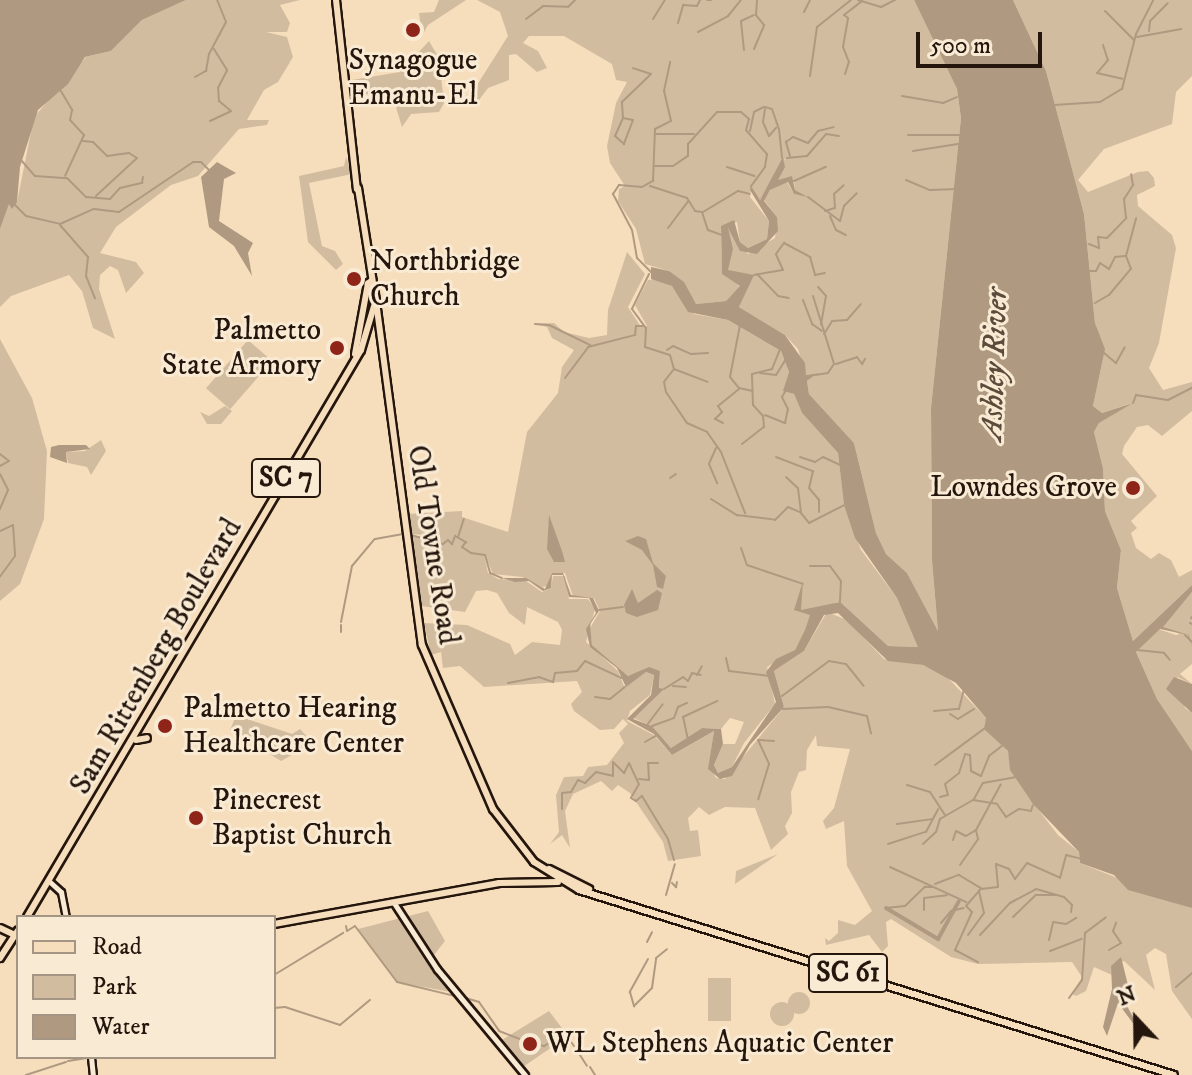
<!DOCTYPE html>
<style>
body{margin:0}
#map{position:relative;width:1192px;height:1075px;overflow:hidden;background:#f6debd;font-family:"IM FELL DW Pica",serif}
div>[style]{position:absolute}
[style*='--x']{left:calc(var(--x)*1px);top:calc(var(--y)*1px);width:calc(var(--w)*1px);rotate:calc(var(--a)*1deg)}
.green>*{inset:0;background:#d2bc9f;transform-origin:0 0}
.round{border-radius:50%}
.water>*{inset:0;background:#af9a81}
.stream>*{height:2px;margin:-1px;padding:0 1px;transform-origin:1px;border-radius:1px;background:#af9a81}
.canal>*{height:4px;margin:-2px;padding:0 2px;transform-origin:2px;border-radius:2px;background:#af9a81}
.roads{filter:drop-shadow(2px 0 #25160d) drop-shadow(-2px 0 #25160d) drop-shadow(0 2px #25160d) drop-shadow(0 -2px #25160d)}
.secondary>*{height:5px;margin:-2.5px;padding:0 2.5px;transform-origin:2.5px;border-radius:2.5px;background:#f9ead4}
.primary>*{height:6px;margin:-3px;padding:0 3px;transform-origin:3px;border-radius:3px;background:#f6debd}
.dots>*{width:22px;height:22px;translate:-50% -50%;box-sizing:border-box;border:4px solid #f9ead4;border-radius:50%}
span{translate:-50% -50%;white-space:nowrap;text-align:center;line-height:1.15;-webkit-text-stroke:6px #f9ead4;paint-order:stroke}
.shield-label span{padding:2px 6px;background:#f9ead4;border:2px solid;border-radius:6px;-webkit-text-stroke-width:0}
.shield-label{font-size:28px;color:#25160d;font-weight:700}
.poi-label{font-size:30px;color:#25160d}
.left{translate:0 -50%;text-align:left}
.right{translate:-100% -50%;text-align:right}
.street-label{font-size:30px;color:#25160d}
.water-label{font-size:32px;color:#5c4b3b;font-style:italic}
.legend{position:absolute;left:16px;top:915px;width:260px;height:144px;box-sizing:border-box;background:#f9ead4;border:2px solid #a49584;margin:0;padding:10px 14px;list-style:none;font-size:24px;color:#25160d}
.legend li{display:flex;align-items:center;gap:16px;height:40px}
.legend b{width:40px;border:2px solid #a49584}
.north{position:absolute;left:1096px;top:979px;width:80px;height:80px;-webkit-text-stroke:6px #f9ead4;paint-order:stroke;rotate:338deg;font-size:22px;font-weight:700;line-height:32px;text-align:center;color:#25160d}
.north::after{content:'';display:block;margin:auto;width:28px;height:36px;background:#25160d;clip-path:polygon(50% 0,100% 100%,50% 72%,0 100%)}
.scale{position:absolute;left:916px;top:32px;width:126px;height:36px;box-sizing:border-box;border:4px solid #25160d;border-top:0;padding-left:10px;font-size:24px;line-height:28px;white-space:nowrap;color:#25160d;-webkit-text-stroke:6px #f9ead4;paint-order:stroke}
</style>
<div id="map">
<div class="green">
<i style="clip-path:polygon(186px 0,300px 0,280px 5px,290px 23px,287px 32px,266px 32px,287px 37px,293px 57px,278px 82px,264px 90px,247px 120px,269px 120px,267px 125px,239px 129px,198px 176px,171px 185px,116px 227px,100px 253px,136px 262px,144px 273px,126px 293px,118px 270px,110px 266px,100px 275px,99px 289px,115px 339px,93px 328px,82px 291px,69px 275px,11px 296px,0 307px,0 229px,9px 203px,17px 202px,34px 117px,86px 57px,111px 51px,142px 20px)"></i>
<i style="clip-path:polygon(439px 0,466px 0,428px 25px,422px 36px,419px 13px,434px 12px)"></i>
<i style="clip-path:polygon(477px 0,914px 0,957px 89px,961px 118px,931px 408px,932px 561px,938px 631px,907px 573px,886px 554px,876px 533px,854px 443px,809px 394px,807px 381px,818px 373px,806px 375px,798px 349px,785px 335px,739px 307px,751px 277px,728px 270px,727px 230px,732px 228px,733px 236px,748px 254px,775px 238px,777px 217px,764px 200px,770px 190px,787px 182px,794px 194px,806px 196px,795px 190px,794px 181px,778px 180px,785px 158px,760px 200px,751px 188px,750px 197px,769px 221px,767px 239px,748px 248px,740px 242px,737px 222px,721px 229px,722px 269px,740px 287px,726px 301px,696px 304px,669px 271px,645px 264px,636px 229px,618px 201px,619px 189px,625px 186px,610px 163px,607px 146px,616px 103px,627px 82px,616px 80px,612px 64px,564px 36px,529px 36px,523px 43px,538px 51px,547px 68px,537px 72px,516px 54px,509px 55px,509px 80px,488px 88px,476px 104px,470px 96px,508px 36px,500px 12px)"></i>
<i style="clip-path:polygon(1013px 0,1192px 0,1192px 76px,1176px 92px,1172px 124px,1104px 149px,1078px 180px,1088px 192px,1138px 172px,1148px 171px,1154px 178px,1155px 186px,1137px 195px,1138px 206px,1172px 235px,1176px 248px,1159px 343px,1149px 368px,1163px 390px,1192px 382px,1192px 411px,1162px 436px,1148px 425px,1137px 427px,1124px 446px,1122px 454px,1157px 496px,1131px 521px,1137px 528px,1131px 533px,1136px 548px,1151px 559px,1159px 553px,1171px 560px,1179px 577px,1192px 570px,1192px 585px,1133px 641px,1117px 588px,1121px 550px,1105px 511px,1103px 468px,1094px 432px,1099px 423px,1132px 403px,1102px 413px,1093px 406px,1104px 353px,1095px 323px,1084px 214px,1046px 71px)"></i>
<i style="clip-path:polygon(429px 41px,439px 58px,444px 103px,439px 112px,411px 114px,402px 127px,391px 91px,355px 96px,352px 80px,400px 72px,399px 56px,416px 55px)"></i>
<i style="clip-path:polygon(346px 157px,352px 174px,309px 183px,322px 246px,335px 251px,343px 264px,336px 270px,308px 242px,299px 176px,344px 166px)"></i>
<i style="clip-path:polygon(627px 252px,645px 274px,628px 307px,641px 327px,647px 326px,635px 305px,648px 280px,657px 279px,672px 286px,694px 314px,728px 320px,781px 351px,789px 372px,784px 391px,794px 394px,802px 413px,838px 453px,844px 504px,861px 550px,897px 598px,919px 647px,888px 646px,838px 602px,816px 611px,795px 650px,767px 667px,775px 704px,744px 743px,732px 767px,718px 773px,714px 765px,723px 744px,735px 744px,744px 722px,730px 718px,721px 729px,702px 728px,671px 748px,652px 726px,633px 718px,659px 693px,660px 671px,653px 669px,628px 676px,592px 645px,590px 628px,600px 611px,594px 598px,573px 596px,565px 573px,552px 573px,547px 586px,542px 587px,522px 577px,493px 574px,485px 555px,467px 552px,484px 555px,488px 573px,498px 579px,526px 581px,542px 592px,551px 588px,553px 576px,565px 576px,569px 599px,588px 599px,595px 609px,586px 642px,618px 671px,624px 686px,646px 672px,654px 675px,650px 695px,630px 711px,627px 721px,654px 735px,672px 755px,714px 731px,709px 765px,716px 778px,725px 779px,784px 707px,774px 671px,804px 651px,827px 612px,847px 620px,884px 659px,923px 665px,948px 678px,986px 718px,987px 728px,1008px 751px,1010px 765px,1027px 795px,1058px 835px,1079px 852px,1080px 863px,1192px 908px,1192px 1019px,1172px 991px,1166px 954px,1155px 948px,1146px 955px,1155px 990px,1124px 961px,1111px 966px,1112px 975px,1094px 967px,1086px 991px,1076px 996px,1072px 994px,1082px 977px,1072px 962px,978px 964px,951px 957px,891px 919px,886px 922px,888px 946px,882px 952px,869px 935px,826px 945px,825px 938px,829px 941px,838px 933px,838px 920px,855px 925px,872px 911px,847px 866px,844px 821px,826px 829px,823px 821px,834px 808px,850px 749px,817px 746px,816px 735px,807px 750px,806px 770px,799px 772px,791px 792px,792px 813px,785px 826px,788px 834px,771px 850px,755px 808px,725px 807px,709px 815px,699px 807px,688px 818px,690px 831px,698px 830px,701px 856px,668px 861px,663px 842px,630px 793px,618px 785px,612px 791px,601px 781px,573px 794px,565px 811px,570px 848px,562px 835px,550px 844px,559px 832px,556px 795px,564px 777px,583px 776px,588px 767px,607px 765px,624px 743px,619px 733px,628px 724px,623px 719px,614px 729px,600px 730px,574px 711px,571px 704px,582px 692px,577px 681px,484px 687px,460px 666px,443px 668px,441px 652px,431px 655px,424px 623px,467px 625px,510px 644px,515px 655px,532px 642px,560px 645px,562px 630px,558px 622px,527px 607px,525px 625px,509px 613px,497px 593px,487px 590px,476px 591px,465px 612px,421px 606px,412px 537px,425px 535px,410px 534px,407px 514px,462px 511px,462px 517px,508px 532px,527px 432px,558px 393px,562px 367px,574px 350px,552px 338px,547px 327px,535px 324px,554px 323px,564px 332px,589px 338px,607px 335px,608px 310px)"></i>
<i style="clip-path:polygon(0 339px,32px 398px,47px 451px,44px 519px,20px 584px,0 601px)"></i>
<i style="left:248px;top:340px;width:32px;height:64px;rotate:41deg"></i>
<i style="clip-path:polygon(225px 406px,232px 411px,221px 424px,207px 424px,200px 412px,209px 416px)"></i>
<i style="clip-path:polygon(101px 440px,106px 451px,91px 475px,87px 467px,68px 463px,66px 452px,85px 451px)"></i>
<i style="clip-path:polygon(1192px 592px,1192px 664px,1180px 674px,1192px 684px,1177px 677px,1185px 708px,1192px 713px,1192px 751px,1157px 699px,1136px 652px,1158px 629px,1176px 635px,1180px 634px,1162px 627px)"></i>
<i style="clip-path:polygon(240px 706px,248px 709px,244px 718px,292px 734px,300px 729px,313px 743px,281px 761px,230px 730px)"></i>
<i style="clip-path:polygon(778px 854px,735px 884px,736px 871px)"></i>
<i style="clip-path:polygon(428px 911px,445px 941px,430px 960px,456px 993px,397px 982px,358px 929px)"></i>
<i style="left:708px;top:978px;width:23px;height:43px"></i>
<i class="round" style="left:788px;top:992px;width:22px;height:22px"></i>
<i class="round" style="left:770px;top:1002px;width:24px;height:24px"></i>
<i style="clip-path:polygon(549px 1011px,568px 1036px,520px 1069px,497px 1043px)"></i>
</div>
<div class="water">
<i style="clip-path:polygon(0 0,186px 0,142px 20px,111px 51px,85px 57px,68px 84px,38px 110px,20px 167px,17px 202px,12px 209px,9px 204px,0 229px)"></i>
<i style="clip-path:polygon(914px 0,1013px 0,1046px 71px,1084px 214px,1095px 323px,1105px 349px,1093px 406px,1102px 413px,1133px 403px,1099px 423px,1094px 432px,1103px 468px,1105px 511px,1121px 550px,1117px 588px,1133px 641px,1192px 585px,1192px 592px,1163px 627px,1189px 635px,1192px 647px,1188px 635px,1160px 629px,1136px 652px,1157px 699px,1192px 751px,1192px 908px,1128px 890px,1114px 875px,1080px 863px,1079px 852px,1033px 804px,1010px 770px,1008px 751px,984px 729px,986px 718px,956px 683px,923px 665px,888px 661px,838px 613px,824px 615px,804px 651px,774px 671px,784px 707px,750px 745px,732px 776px,720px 779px,708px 769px,714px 731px,672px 755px,654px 734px,627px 719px,651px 695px,654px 675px,646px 672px,626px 687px,617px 668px,590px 647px,586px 629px,596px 613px,589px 598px,569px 597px,563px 575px,552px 575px,551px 588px,543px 591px,529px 581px,515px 582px,502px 578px,526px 578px,545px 589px,552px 573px,563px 573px,571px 595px,593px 598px,599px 611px,590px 624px,592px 645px,628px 676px,649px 667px,660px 671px,659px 688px,664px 689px,633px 719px,652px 726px,671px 748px,702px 728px,721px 729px,723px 744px,714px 765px,718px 773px,732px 767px,776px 702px,766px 672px,776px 659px,795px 650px,805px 630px,810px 615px,794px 610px,803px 581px,801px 610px,840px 602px,888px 646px,918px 647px,897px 598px,855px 538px,844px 505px,838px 453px,802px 413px,794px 394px,783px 391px,789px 372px,781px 351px,728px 320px,688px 312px,672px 286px,651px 279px,651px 267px,669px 271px,684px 282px,696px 304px,726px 301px,740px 286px,722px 274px,721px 226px,734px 220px,740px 242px,748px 248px,767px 239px,769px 221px,750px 190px,751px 186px,760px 200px,783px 157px,785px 167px,778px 180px,792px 176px,795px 190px,808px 197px,794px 194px,788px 182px,770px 190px,764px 201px,777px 217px,778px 231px,757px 254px,740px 251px,728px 228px,733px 249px,728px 270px,754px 275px,739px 307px,785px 335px,805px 363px,806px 375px,818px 373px,807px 381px,809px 394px,854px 443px,876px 533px,886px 554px,907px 573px,938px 631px,932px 561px,931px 408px,961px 118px,957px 89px)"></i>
<i style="clip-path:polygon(217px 162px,236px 173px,224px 179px,219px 221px,253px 243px,248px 253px,252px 276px,234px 246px,209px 227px,201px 177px)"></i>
<i style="clip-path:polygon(59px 445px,86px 445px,90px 449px,66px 452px,67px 463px,50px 457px,51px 447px)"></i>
<i style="clip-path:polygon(549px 515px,562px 551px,565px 562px,554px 562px,547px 549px)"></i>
<i style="clip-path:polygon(638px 536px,646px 539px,653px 563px,666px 576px,663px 589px,657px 587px,653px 565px,642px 550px,625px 541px)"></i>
<i style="clip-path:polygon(632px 589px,638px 603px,657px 590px,662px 593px,658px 610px,637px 617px,626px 613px,624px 605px)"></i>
<i style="clip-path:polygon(1174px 677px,1192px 684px,1192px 713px,1166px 689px)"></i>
<i style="clip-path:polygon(1121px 957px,1130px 993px,1127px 1006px,1146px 1041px,1118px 1003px,1107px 1036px,1103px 1027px,1112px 989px,1111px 966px)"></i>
</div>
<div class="stream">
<i style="--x:707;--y:0;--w:4;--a:0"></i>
<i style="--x:858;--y:0;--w:24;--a:17"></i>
<i style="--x:881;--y:7;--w:16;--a:-27"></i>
<i style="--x:1105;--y:11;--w:41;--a:45"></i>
<i style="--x:804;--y:12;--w:13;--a:-63"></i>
<i style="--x:526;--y:19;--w:21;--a:-37"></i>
<i style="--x:543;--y:6;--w:25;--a:2"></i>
<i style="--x:568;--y:7;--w:10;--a:-45"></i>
<i style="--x:653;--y:19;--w:22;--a:-58"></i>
<i style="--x:678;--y:23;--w:19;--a:-74"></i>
<i style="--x:683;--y:5;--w:14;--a:4"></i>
<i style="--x:697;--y:6;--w:7;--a:-63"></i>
<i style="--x:1149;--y:31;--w:10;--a:-84"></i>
<i style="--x:1150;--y:21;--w:25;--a:-45"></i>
<i style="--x:698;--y:32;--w:34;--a:-28"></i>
<i style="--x:728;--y:16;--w:21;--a:-51"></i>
<i style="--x:1137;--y:37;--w:45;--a:-10.3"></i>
<i style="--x:1103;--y:45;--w:16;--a:72"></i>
<i style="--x:1108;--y:60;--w:17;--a:130"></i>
<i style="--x:1097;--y:73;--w:26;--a:13"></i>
<i style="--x:754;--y:49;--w:26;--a:-67"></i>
<i style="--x:764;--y:25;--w:13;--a:-129"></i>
<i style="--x:756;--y:15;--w:15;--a:-86"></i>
<i style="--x:744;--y:50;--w:29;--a:-96"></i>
<i style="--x:741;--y:21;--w:14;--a:-25"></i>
<i style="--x:845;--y:74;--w:13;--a:-72"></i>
<i style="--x:849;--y:62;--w:16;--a:-112"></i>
<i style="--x:843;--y:47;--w:29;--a:-80"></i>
<i style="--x:848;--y:18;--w:5;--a:-143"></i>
<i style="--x:844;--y:15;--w:23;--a:-38"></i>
<i style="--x:810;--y:76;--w:49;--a:-81.9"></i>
<i style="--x:817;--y:27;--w:43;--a:-38.5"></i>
<i style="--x:195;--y:77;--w:13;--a:-29"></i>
<i style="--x:206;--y:71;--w:17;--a:-80"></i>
<i style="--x:209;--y:54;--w:36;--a:-62"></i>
<i style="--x:226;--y:22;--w:24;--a:-112"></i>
<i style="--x:59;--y:88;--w:26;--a:59"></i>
<i style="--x:72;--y:110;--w:10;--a:101"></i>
<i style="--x:70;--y:120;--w:21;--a:47"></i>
<i style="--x:84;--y:135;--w:45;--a:114.9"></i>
<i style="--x:902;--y:96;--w:42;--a:9.7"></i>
<i style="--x:943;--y:103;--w:15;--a:-23"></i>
<i style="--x:1054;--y:105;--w:46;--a:-3.7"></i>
<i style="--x:1100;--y:102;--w:26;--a:-31"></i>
<i style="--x:1122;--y:89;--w:57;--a:-75.7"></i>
<i style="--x:1136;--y:34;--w:38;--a:-63"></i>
<i style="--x:765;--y:107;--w:7;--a:16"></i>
<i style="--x:772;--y:109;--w:21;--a:71"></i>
<i style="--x:779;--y:129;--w:29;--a:84"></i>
<i style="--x:765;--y:109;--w:13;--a:99"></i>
<i style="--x:763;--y:122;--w:15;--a:67"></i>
<i style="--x:769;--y:136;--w:11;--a:-49"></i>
<i style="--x:623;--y:118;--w:10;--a:11"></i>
<i style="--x:633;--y:120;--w:26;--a:111"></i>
<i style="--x:624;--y:144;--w:12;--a:-138"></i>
<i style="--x:615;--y:136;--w:20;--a:-66"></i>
<i style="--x:623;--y:118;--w:16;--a:-94"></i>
<i style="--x:622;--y:102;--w:40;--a:-44"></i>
<i style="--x:651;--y:74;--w:19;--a:-162"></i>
<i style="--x:210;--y:121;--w:23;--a:-25"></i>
<i style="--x:231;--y:111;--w:16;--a:-140"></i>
<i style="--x:219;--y:101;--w:13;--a:-94"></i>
<i style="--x:218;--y:88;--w:20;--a:-63"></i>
<i style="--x:227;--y:70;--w:25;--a:-122"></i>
<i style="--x:750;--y:131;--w:19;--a:-78"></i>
<i style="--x:754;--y:112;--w:11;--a:-27"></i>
<i style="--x:656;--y:134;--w:38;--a:0"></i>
<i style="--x:908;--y:135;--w:53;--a:0"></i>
<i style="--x:83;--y:141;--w:10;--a:6"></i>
<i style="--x:93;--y:142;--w:20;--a:45"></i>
<i style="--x:107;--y:156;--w:22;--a:-8"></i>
<i style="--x:129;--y:153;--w:9;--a:32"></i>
<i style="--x:137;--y:158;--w:56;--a:137.2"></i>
<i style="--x:913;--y:151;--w:52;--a:-8.9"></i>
<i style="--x:790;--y:156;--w:15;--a:-106"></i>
<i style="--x:786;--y:142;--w:9;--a:-36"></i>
<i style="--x:793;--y:137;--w:16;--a:22"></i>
<i style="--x:808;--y:143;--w:16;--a:-50"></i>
<i style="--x:818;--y:131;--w:16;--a:-14"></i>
<i style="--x:787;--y:158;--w:20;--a:-6"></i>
<i style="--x:807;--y:156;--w:29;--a:-49"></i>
<i style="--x:826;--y:134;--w:13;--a:9"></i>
<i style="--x:21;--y:160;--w:21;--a:49"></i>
<i style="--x:35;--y:176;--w:32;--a:4"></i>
<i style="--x:67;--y:178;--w:27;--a:45"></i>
<i style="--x:86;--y:197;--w:24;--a:5"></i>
<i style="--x:110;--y:199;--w:15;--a:-48"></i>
<i style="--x:120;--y:188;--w:23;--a:-13"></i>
<i style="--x:142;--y:183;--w:6;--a:-81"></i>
<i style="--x:655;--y:166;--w:18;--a:0"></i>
<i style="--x:673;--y:166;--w:18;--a:-34"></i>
<i style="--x:688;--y:156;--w:12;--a:-90"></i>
<i style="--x:688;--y:144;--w:43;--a:-47.8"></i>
<i style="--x:717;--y:112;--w:24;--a:0"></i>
<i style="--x:741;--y:112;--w:11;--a:41"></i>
<i style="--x:749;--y:119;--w:11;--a:105"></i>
<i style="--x:746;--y:130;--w:32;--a:49"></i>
<i style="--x:767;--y:154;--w:13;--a:99"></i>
<i style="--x:765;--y:167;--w:24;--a:126"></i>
<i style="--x:727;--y:167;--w:29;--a:18"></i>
<i style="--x:906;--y:180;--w:26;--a:23"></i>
<i style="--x:930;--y:190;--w:27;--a:-2"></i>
<i style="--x:794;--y:181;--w:35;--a:-24"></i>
<i style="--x:650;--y:186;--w:39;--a:18"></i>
<i style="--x:687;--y:198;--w:15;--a:58"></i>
<i style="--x:695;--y:211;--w:7;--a:8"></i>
<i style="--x:702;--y:212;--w:19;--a:72"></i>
<i style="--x:708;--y:230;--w:15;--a:20"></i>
<i style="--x:808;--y:197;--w:40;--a:37"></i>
<i style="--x:840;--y:221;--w:16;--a:-75"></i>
<i style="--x:844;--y:206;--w:18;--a:-45"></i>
<i style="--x:14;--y:204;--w:17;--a:45"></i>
<i style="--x:26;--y:216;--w:35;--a:13"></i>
<i style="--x:60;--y:224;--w:37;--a:-24"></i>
<i style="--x:94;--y:209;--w:25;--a:7"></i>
<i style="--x:119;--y:212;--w:89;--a:-34"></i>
<i style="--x:193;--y:162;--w:8;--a:0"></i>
<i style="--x:201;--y:162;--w:13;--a:45"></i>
<i style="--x:825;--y:211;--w:10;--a:-17"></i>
<i style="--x:835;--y:208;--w:14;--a:-94"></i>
<i style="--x:834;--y:194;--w:13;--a:-42"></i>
<i style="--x:703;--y:212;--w:41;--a:-31"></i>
<i style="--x:738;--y:191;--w:12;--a:14"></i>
<i style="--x:830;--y:216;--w:15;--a:67"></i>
<i style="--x:836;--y:230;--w:11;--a:27"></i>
<i style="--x:60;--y:225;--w:43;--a:48.8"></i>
<i style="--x:88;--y:257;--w:19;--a:96"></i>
<i style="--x:86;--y:276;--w:24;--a:68"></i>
<i style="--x:668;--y:228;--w:34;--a:-53"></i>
<i style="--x:1089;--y:244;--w:11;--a:22"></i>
<i style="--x:1099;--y:248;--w:11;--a:-95"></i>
<i style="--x:1098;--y:237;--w:9;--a:6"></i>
<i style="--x:1107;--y:238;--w:28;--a:-46"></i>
<i style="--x:1126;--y:218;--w:19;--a:-96"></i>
<i style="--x:1124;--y:199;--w:17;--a:-57"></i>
<i style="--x:1133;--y:185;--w:11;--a:-100"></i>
<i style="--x:1089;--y:271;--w:7;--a:0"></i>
<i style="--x:1096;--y:271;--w:9;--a:-63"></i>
<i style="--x:1100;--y:263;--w:11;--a:34"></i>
<i style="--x:1109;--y:269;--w:13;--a:-63"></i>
<i style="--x:1115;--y:257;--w:10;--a:-6"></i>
<i style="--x:652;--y:273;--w:21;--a:-135"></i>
<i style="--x:637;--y:258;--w:28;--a:-100"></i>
<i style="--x:632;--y:230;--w:41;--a:-117.8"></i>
<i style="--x:613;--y:194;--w:11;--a:-56"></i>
<i style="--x:619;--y:185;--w:23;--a:5"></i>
<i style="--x:642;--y:187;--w:13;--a:-29"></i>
<i style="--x:653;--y:181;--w:52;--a:-87.8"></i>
<i style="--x:655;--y:129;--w:18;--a:-27"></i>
<i style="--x:671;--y:121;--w:31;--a:-103"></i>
<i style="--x:664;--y:91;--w:30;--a:-78"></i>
<i style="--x:649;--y:274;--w:39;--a:116"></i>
<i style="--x:632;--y:309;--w:24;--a:54"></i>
<i style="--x:646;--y:328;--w:19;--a:93"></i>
<i style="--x:645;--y:347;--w:26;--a:18"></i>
<i style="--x:670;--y:355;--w:15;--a:74"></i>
<i style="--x:674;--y:369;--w:16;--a:128"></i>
<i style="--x:664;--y:382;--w:10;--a:79"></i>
<i style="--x:666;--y:392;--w:37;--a:56"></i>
<i style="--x:687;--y:423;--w:22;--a:24"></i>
<i style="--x:707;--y:432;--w:24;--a:55"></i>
<i style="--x:721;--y:452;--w:66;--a:68.5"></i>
<i style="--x:757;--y:274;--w:30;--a:46"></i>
<i style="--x:778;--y:296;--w:11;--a:10"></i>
<i style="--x:754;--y:275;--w:29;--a:-10"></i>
<i style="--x:783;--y:270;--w:17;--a:-114"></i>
<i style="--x:776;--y:254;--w:14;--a:-54"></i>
<i style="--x:784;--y:243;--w:30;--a:28"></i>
<i style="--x:810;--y:257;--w:19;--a:74"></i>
<i style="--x:815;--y:275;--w:10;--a:-11"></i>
<i style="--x:818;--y:287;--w:12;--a:48"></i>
<i style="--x:826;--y:296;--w:29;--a:100"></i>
<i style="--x:813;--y:296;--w:71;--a:72.8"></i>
<i style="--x:834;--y:364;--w:11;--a:124"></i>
<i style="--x:828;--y:373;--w:13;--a:171"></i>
<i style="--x:803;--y:300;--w:26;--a:69"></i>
<i style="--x:812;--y:324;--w:12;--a:35"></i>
<i style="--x:1095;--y:303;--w:16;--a:-30"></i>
<i style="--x:1109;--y:295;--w:34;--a:-50"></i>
<i style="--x:1131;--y:269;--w:14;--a:-111"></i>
<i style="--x:1126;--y:256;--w:39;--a:-75"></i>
<i style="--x:535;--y:324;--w:14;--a:4"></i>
<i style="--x:549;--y:325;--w:46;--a:26"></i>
<i style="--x:740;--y:325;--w:53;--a:100.9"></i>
<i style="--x:730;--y:377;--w:14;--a:51"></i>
<i style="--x:739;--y:388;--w:14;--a:12"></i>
<i style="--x:824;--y:334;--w:15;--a:-58"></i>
<i style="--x:832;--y:321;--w:15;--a:-4"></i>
<i style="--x:847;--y:320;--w:21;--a:-49"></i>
<i style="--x:667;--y:350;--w:7;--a:-34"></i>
<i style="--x:673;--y:346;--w:20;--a:24"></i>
<i style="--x:691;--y:354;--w:17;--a:-3"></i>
<i style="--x:1104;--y:353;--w:16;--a:40"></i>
<i style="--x:1116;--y:363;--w:18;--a:-61"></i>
<i style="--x:836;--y:364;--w:22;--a:-18"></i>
<i style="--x:857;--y:357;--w:9;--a:54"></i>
<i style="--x:862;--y:364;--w:6;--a:-59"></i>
<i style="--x:674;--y:369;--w:36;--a:21"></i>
<i style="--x:760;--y:373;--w:16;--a:7"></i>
<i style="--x:776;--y:375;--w:19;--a:-58"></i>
<i style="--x:565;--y:378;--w:39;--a:-53"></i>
<i style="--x:588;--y:347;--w:49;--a:-14.3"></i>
<i style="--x:635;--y:335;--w:9;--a:-84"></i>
<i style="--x:636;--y:326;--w:8;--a:0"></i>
<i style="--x:1133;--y:403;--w:9;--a:-69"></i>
<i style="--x:1136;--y:395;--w:32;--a:9"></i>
<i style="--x:1168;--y:400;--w:27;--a:-27"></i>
<i style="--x:765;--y:415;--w:22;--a:22"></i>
<i style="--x:785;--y:423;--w:14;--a:-78"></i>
<i style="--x:788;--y:409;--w:13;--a:-117"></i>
<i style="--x:782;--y:397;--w:8;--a:-60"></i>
<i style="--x:723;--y:423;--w:9;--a:-153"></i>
<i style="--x:715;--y:419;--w:10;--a:-45"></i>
<i style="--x:722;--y:412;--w:7;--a:-124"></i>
<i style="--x:718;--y:406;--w:27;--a:-39"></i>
<i style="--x:742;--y:444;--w:28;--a:-38"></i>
<i style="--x:764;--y:427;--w:11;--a:-95"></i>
<i style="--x:763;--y:416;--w:15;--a:-132"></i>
<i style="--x:753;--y:405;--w:31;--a:-92"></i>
<i style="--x:752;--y:374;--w:21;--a:-14"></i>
<i style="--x:772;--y:369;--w:22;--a:-68"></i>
<i style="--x:716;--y:448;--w:17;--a:114"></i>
<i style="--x:709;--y:464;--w:21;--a:67"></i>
<i style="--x:0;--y:454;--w:11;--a:38"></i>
<i style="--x:9;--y:461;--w:10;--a:151"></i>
<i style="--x:776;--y:457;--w:40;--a:21"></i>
<i style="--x:813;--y:471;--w:17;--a:103"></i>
<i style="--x:809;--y:488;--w:16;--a:50"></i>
<i style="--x:819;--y:500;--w:12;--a:90"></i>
<i style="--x:800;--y:457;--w:16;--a:18"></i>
<i style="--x:815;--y:462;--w:9;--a:-32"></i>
<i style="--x:823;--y:457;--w:19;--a:25"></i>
<i style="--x:0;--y:474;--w:18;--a:63"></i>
<i style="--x:8;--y:490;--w:21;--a:113"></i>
<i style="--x:786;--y:477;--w:16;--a:43"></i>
<i style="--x:798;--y:488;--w:25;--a:83"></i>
<i style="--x:801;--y:513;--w:13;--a:51"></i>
<i style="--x:809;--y:523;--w:39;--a:-27"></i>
<i style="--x:670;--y:478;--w:7;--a:-34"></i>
<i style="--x:711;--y:499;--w:31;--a:32"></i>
<i style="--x:737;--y:515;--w:38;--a:7"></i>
<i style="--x:775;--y:520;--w:18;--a:-45"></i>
<i style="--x:788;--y:507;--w:13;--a:23"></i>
<i style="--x:0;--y:531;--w:14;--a:-25"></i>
<i style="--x:13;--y:525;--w:31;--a:86"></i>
<i style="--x:15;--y:556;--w:26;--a:126"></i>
<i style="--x:411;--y:535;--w:33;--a:16"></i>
<i style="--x:443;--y:544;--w:6;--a:-39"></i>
<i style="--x:448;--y:540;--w:6;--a:45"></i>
<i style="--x:452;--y:544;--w:9;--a:-69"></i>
<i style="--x:455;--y:536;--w:13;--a:29"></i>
<i style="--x:466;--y:542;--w:6;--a:129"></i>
<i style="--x:462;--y:547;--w:11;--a:34"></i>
<i style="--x:471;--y:553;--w:14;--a:8"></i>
<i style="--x:485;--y:555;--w:19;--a:74"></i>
<i style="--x:490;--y:573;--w:13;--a:23"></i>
<i style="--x:458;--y:537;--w:19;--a:-72"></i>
<i style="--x:741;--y:548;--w:18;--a:71"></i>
<i style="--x:747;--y:565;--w:59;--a:18.7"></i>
<i style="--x:810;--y:566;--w:20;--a:0"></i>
<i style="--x:830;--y:566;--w:19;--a:54"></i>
<i style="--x:841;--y:581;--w:21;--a:93"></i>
<i style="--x:599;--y:610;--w:24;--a:-7"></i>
<i style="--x:1191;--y:618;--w:1;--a:-45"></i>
<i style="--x:341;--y:622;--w:57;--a:-78.9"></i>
<i style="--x:352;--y:566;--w:35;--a:-50"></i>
<i style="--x:375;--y:539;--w:27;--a:-10"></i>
<i style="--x:1190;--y:623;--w:2;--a:27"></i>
<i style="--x:341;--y:625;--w:7;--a:90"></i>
<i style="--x:1185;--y:635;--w:10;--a:45"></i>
<i style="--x:1137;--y:650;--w:27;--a:6"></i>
<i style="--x:1164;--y:653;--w:9;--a:49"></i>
<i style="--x:726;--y:658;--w:13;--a:77"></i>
<i style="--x:729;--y:671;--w:39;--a:7"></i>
<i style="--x:697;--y:675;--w:10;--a:-61"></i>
<i style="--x:508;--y:683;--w:32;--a:-11"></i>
<i style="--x:539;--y:677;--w:15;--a:20"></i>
<i style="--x:553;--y:682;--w:9;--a:-77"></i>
<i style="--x:555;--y:673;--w:22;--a:-5"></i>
<i style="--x:577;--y:671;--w:13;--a:-51"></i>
<i style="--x:585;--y:661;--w:40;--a:25"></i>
<i style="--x:673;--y:686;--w:13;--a:4"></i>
<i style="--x:664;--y:689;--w:22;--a:-32"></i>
<i style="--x:683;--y:677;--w:6;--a:39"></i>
<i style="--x:688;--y:681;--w:9;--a:-63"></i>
<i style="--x:692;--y:673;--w:9;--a:13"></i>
<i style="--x:782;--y:696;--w:59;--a:-36.7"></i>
<i style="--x:829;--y:661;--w:17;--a:10"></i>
<i style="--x:846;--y:664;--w:28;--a:51"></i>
<i style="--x:595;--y:697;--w:15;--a:8"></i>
<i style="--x:610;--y:699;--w:19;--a:-39"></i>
<i style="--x:783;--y:709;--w:45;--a:-2.5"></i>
<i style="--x:828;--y:707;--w:40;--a:13"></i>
<i style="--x:867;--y:716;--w:18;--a:77"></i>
<i style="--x:934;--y:711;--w:25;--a:-5"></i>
<i style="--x:959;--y:709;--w:21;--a:-76"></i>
<i style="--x:950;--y:714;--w:9;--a:32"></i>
<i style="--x:958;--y:719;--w:19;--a:-32"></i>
<i style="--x:647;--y:725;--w:26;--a:-53"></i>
<i style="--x:652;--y:726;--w:23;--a:-20"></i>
<i style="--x:674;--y:718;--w:12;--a:-70"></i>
<i style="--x:678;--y:707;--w:10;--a:-24"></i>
<i style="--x:688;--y:740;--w:24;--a:-102"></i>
<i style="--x:683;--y:717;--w:38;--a:-25"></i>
<i style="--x:758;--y:740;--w:26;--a:65"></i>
<i style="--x:769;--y:764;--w:37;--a:107"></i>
<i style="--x:759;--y:740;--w:15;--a:4"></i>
<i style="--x:645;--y:742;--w:14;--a:-30"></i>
<i style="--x:935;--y:765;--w:62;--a:-36.5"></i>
<i style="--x:639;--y:779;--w:10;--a:6"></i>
<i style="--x:649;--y:780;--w:17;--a:-93"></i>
<i style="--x:648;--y:763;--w:10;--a:0"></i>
<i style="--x:907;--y:785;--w:24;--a:17"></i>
<i style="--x:930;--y:792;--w:27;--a:57"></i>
<i style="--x:940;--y:797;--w:8;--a:-14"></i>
<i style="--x:948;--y:795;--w:11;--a:-105"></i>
<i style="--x:945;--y:784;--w:18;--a:-38"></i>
<i style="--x:959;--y:773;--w:20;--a:-72"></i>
<i style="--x:965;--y:754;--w:5;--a:11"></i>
<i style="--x:970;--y:755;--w:16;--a:86"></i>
<i style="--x:971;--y:771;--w:11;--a:27"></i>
<i style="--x:981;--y:776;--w:22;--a:-68"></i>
<i style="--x:989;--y:756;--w:16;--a:-38"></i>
<i style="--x:974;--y:799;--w:18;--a:-61"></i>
<i style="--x:983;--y:783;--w:34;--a:-10"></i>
<i style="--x:562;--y:809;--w:16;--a:-90"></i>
<i style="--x:562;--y:793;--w:9;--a:-6"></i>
<i style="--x:571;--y:792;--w:14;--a:-60"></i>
<i style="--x:578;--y:780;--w:8;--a:23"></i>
<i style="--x:585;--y:783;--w:16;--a:-45"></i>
<i style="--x:596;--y:772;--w:17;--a:13"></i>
<i style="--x:613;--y:776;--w:14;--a:-90"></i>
<i style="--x:613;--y:762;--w:16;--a:45"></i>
<i style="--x:624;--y:773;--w:11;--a:-63"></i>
<i style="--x:629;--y:763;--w:23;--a:65"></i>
<i style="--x:639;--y:784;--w:16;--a:120"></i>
<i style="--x:631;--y:798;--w:6;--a:31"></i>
<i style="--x:636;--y:801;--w:8;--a:-40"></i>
<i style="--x:642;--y:796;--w:50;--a:58.8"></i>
<i style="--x:668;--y:839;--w:22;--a:74"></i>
<i style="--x:897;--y:824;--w:35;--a:-8"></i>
<i style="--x:953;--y:840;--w:9;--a:-72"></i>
<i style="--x:956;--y:831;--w:11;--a:27"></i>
<i style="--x:966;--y:836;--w:12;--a:-31"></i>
<i style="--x:976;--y:830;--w:52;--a:-61.5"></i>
<i style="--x:888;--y:844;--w:40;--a:-18"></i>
<i style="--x:926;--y:832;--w:26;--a:-62"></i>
<i style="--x:923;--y:844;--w:18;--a:-43"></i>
<i style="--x:936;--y:832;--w:14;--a:-73"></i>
<i style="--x:940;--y:819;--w:38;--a:-30"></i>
<i style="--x:973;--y:800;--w:24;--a:9"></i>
<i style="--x:997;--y:804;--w:16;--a:55"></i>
<i style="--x:1006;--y:817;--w:15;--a:-32"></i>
<i style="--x:1019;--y:809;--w:12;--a:9"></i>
<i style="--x:1031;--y:811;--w:6;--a:-72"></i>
<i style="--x:960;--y:865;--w:32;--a:-55"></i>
<i style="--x:978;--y:839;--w:9;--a:-103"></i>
<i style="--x:890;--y:867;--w:84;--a:24.7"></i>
<i style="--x:672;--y:883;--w:6;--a:45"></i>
<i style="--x:676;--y:887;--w:5;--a:-79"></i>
<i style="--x:935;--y:884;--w:26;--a:-21"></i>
<i style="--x:959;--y:875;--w:26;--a:31"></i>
<i style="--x:666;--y:895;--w:32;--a:-74"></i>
<i style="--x:966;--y:906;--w:23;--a:-49"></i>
<i style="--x:981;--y:889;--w:17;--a:-7"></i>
<i style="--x:998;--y:887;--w:23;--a:-95"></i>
<i style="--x:996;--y:864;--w:14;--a:21"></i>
<i style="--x:1009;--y:869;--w:12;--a:59"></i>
<i style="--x:1015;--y:879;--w:20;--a:-53"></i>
<i style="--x:1027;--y:863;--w:36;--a:24"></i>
<i style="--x:1060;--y:878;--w:24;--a:-75"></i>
<i style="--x:1066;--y:855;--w:16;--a:14"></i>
<i style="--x:967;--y:907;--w:7;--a:45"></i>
<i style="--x:972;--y:912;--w:42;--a:114.1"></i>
<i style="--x:955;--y:950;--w:26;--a:28"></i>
<i style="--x:886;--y:908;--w:19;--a:-6"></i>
<i style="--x:905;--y:906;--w:28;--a:-44"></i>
<i style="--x:925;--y:887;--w:8;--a:0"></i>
<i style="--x:924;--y:910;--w:12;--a:-90"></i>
<i style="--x:924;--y:898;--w:23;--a:-7"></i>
<i style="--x:1013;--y:917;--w:32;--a:-44"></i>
<i style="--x:1036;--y:895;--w:20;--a:0"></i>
<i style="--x:941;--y:923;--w:16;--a:-50"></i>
<i style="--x:951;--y:911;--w:13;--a:-13"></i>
<i style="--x:346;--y:926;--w:5;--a:79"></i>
<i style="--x:347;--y:931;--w:9;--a:-32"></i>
<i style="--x:355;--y:926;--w:70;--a:53.1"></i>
<i style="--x:397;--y:982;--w:60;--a:13.6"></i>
<i style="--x:968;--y:935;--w:27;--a:-54"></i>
<i style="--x:984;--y:913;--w:23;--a:-103"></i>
<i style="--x:980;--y:935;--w:44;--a:-46.8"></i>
<i style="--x:1010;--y:903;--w:30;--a:-28"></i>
<i style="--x:1036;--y:889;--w:29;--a:16"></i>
<i style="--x:1064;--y:897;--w:11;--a:45"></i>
<i style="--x:1072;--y:905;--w:7;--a:98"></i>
<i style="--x:1049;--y:940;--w:18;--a:-77"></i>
<i style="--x:1053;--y:922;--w:13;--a:9"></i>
<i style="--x:1066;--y:924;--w:12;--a:-31"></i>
<i style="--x:647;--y:942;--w:11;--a:-63"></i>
<i style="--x:1109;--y:950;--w:14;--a:-30"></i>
<i style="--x:1121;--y:943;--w:14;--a:-124"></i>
<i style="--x:1113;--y:931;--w:9;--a:-69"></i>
<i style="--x:1050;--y:951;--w:34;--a:-21"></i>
<i style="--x:648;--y:959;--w:38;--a:119"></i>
<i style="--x:630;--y:992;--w:15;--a:74"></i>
<i style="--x:634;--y:1006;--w:25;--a:-45"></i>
<i style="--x:652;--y:988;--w:30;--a:-82"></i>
<i style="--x:656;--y:958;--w:14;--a:-39"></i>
<i style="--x:274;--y:975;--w:81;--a:-31.3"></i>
<i style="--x:1176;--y:987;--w:21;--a:-41"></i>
<i style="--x:462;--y:997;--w:18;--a:16"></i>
<i style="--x:479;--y:1002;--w:35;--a:55"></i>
<i style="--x:499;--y:1031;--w:26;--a:21"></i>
<i style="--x:1069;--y:998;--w:22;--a:-54"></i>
<i style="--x:1082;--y:980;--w:47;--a:-86.3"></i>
<i style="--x:1085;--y:933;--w:26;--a:-37"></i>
<i style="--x:274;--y:1008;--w:11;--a:-5"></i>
<i style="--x:285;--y:1007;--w:58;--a:18.1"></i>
<i style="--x:340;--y:1025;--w:39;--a:-40"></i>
<i style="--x:526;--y:1041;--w:19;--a:16"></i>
<i style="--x:544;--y:1046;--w:24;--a:-30"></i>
<i style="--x:565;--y:1034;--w:15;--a:53"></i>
<i style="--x:576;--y:1049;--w:20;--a:57"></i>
<i style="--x:68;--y:1061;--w:19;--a:-9"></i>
<i style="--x:590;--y:1067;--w:9;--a:58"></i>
<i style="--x:26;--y:1075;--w:42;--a:-18"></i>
</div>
<div class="canal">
<i style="--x:886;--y:908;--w:61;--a:30.8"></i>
<i style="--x:938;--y:939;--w:43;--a:-61.1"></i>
</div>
<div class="roads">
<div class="secondary">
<i style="--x:50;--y:882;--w:15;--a:42"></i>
<i style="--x:61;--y:892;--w:25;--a:79"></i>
<i style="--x:394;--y:903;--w:79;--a:56.9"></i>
<i style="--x:437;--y:969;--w:138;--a:50.3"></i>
<i style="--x:91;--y:1057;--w:18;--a:84"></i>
</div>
<div class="primary">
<i style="--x:336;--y:0;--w:190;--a:83.7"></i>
<i style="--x:358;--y:188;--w:96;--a:81"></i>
<i style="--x:372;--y:280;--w:6;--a:135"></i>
<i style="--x:368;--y:284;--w:12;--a:55"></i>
<i style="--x:375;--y:294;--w:354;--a:82.4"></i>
<i style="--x:422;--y:645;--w:179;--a:66.6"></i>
<i style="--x:493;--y:809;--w:67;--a:52.3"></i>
<i style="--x:534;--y:862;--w:53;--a:31.9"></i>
<i style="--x:579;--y:890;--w:623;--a:17.27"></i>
<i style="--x:355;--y:354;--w:72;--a:-79.6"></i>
<i style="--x:136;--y:740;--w:11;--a:-10"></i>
<i style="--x:549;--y:869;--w:45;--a:26.6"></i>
<i style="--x:27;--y:917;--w:658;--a:-59.5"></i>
<i style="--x:361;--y:350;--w:46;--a:-73.5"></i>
<i style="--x:274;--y:924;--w:229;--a:-10.3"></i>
<i style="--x:499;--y:883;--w:59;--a:-1"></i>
<i style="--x:0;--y:928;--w:17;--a:25"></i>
<i style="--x:0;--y:958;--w:33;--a:-57"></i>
</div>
</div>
<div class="dots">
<i style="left:413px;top:30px;background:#8f2418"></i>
<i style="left:354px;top:279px;background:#8f2418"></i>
<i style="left:337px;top:348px;background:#8f2418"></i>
<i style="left:1133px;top:488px;background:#8f2418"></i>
<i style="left:165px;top:726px;background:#8f2418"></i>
<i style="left:196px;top:818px;background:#8f2418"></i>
<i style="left:530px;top:1044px;background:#8f2418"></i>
</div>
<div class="shield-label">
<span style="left:286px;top:478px">SC 7</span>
<span style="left:848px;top:973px">SC 61</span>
</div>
<div class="poi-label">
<span style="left:413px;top:78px">Synagogue<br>Emanu-El</span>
<span class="left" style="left:370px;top:279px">Northbridge<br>Church</span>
<span class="right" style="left:321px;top:348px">Palmetto<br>State Armory</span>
<span class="right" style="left:1117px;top:488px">Lowndes Grove</span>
<span class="left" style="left:183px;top:726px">Palmetto Hearing<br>Healthcare Center</span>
<span class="left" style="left:212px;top:818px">Pinecrest<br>Baptist Church</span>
<span class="left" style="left:546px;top:1044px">WL Stephens Aquatic Center</span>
</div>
<div class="street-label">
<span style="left:432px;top:545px;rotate:81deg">Old Towne Road</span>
<span style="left:157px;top:657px;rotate:-60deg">Sam Rittenberg Boulevard</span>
</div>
<div class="water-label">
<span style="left:995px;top:364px;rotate:-88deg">Ashley River</span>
</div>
<ul class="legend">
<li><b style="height:10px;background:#f6debd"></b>Road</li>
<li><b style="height:22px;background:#d2bc9f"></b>Park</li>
<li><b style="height:22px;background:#af9a81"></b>Water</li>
</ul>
<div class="north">N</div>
<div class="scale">500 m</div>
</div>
